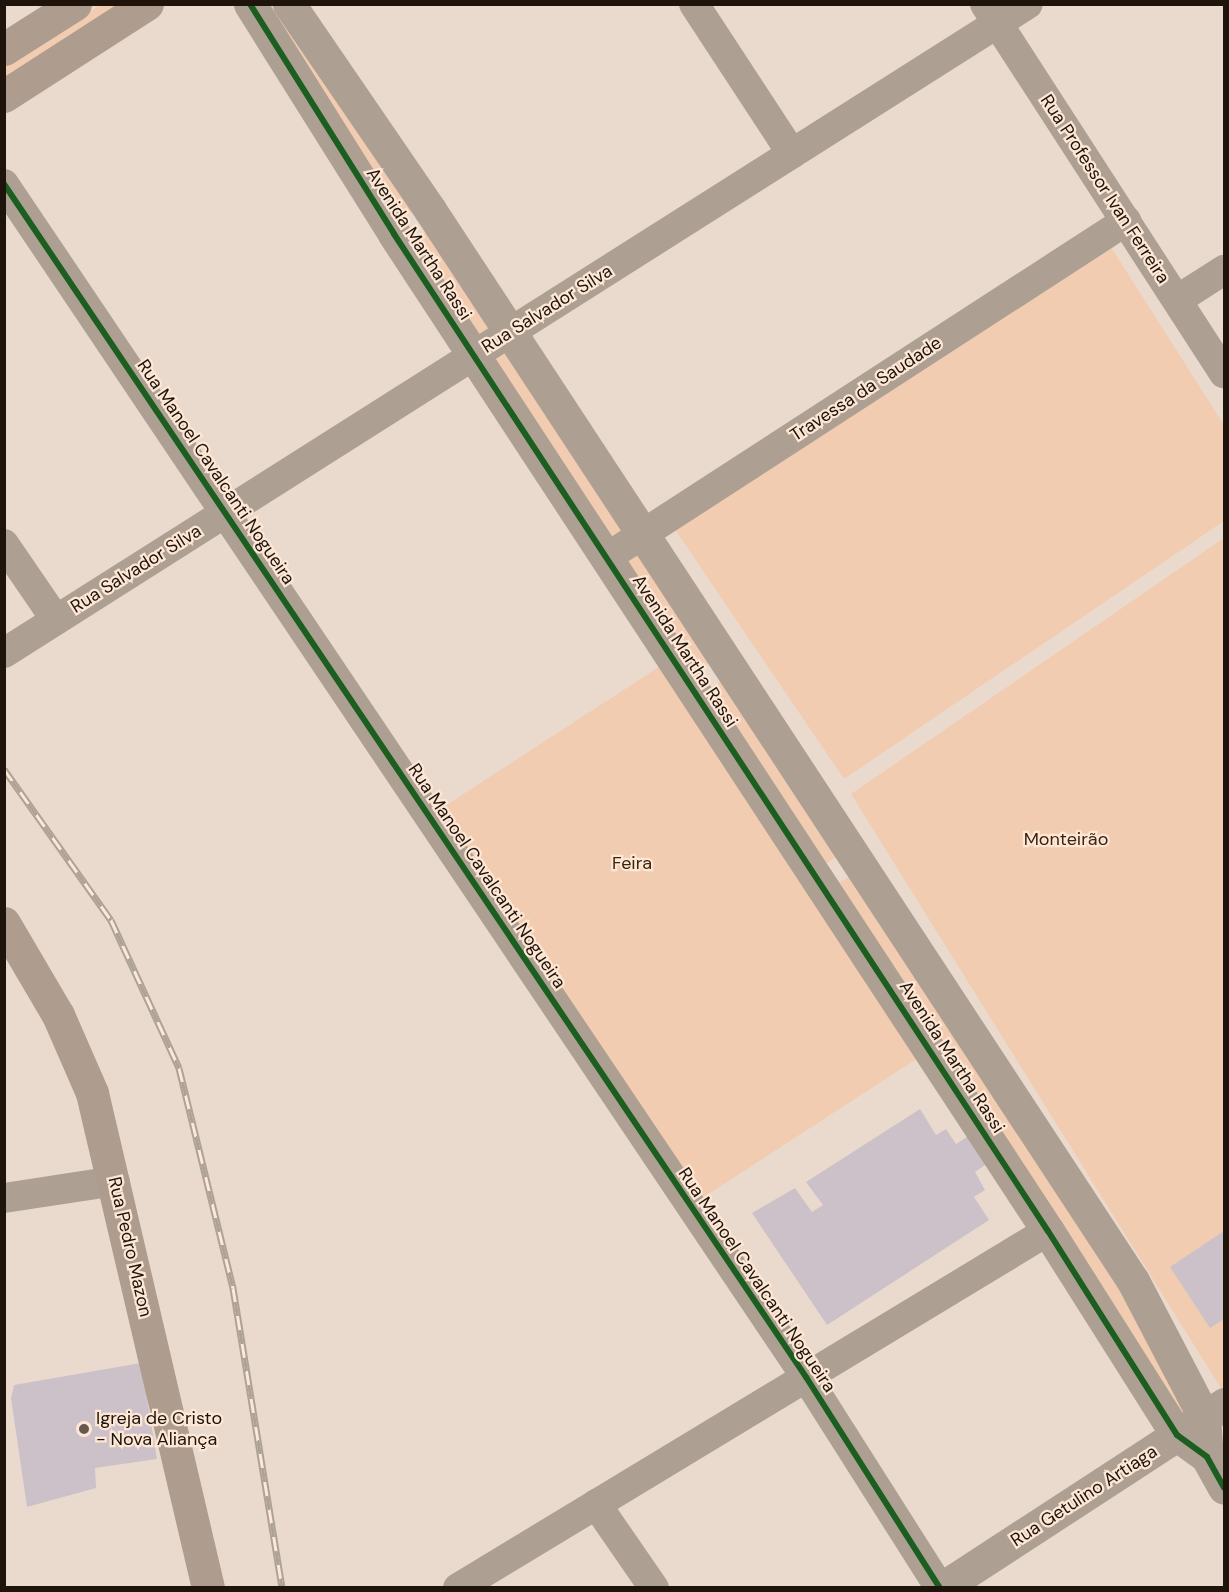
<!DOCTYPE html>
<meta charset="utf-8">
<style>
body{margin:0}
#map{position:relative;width:1229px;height:1592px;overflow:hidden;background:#eadace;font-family:"DM Sans",sans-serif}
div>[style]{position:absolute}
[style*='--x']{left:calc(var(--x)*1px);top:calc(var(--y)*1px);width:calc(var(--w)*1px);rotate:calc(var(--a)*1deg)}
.green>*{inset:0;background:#f1ccb0;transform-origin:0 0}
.building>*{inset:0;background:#ccc1c9}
.minor>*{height:30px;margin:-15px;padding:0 15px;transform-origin:15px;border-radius:15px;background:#ae9f93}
.tertiary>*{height:33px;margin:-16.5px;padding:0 16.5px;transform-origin:16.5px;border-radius:16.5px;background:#ae9f93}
.secondary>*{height:33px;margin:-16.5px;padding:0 16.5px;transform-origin:16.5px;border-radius:16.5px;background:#ae9d8e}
.rail>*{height:7px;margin-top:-3.5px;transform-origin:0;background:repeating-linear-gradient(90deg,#fee7d5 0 14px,#aea297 0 28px);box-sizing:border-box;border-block:2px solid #aea297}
.cycleway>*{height:6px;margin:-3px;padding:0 3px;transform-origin:3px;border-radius:3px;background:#1b5e20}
.dots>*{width:16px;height:16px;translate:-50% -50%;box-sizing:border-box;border:3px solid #fee7d5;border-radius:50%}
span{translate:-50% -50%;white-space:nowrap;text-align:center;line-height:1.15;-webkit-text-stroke:4.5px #fee7d5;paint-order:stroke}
.street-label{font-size:18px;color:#1e140c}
.park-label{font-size:18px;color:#3c230e}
.poi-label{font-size:18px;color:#1e140c}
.left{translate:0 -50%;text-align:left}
.frame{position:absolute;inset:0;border:6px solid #1e140c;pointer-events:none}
</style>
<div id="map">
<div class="green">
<i style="clip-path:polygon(100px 5px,133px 5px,4px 88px,4px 65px)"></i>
<i style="clip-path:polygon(258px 5px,280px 5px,418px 209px,397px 220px)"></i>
<i style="left:430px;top:230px;width:121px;height:20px;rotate:57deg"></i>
<i style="clip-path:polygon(1109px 244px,1224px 425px,1224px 521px,844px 779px,674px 528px)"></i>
<i style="left:507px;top:352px;width:218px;height:19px;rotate:57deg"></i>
<i style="clip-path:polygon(1224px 538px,1224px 1389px,1222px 1390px,851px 794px)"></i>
<i style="left:637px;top:551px;width:133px;height:22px;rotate:55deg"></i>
<i style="left:662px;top:665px;width:469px;height:268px;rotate:57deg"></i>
<i style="left:726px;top:678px;width:210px;height:27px;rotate:56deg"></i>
<i style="clip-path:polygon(856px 872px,964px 1032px,1191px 1408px,1179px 1420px,829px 889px)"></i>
</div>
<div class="building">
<i style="clip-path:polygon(920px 1109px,936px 1135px,946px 1129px,956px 1144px,970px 1135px,988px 1163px,975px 1172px,985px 1190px,974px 1197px,989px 1220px,827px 1325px,752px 1213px,795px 1188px,812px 1212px,823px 1205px,806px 1182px)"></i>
<i style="clip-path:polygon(1224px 1231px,1224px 1319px,1210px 1328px,1170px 1267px)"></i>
<i style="clip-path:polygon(141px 1363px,157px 1459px,95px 1468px,96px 1488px,27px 1507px,11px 1398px,14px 1385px)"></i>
</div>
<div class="minor">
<i style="--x:694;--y:4;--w:179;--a:56.8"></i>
<i style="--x:985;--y:4;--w:440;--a:57.1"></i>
<i style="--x:4;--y:184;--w:1438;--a:56.09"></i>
<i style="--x:806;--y:1377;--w:250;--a:57.6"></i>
<i style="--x:1177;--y:300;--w:56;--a:-32.6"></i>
<i style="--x:4;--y:544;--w:92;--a:55.6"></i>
<i style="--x:606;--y:558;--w:620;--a:-32.95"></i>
<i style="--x:4;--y:653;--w:1212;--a:-32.37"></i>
<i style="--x:4;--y:1198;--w:112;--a:-8.7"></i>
<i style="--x:596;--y:1504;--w:102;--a:55.4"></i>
<i style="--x:458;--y:1588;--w:690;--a:-31.18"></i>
</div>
<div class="tertiary">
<i style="--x:250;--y:4;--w:271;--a:57.9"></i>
<i style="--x:394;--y:234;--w:1192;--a:56.74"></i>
<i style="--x:1048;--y:1231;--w:241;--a:57.7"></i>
<i style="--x:1177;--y:1435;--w:37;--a:36"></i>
<i style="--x:1207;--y:1457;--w:35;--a:61"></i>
<i style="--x:289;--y:4;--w:250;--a:55.6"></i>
<i style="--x:430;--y:210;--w:1281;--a:56.72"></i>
<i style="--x:1133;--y:1281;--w:153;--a:62.4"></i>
<i style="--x:1204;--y:1417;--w:40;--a:85.7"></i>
<i style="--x:942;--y:1588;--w:337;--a:-33.1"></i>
</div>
<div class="secondary">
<i style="--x:4;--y:49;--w:84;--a:-32.4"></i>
<i style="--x:4;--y:96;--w:170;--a:-32.8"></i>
<i style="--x:4;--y:923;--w:107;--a:59.6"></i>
<i style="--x:58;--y:1015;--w:85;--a:66.4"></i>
<i style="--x:92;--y:1093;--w:508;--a:76.81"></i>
</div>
<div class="rail">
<i style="--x:4;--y:769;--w:185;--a:54.7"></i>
<i style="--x:111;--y:920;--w:163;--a:65.3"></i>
<i style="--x:179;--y:1068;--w:227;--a:76.2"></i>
<i style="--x:233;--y:1288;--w:304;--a:80.7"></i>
</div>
<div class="cycleway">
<i style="--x:250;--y:4;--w:271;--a:57.9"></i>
<i style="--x:394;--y:234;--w:1192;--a:56.74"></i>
<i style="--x:1048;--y:1231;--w:241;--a:57.7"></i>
<i style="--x:1177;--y:1435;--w:37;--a:36"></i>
<i style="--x:1207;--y:1457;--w:35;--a:61"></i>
<i style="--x:4;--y:184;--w:1438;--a:56.09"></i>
<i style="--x:806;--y:1377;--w:250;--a:57.6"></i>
</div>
<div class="dots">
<i style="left:84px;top:1429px;background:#655950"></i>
</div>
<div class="street-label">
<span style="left:1105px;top:189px;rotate:57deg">Rua Professor Ivan Ferreira</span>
<span style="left:419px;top:244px;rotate:57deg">Avenida Martha Rassi</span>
<span style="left:547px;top:309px;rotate:-32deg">Rua Salvador Silva</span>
<span style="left:866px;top:389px;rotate:-33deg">Travessa da Saudade</span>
<span style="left:216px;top:472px;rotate:56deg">Rua Manoel Cavalcanti Nogueira</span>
<span style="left:136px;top:569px;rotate:-32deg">Rua Salvador Silva</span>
<span style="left:685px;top:651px;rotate:57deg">Avenida Martha Rassi</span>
<span style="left:487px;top:876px;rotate:56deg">Rua Manoel Cavalcanti Nogueira</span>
<span style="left:952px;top:1057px;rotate:57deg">Avenida Martha Rassi</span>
<span style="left:130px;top:1247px;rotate:77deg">Rua Pedro Mazon</span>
<span style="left:757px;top:1280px;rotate:56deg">Rua Manoel Cavalcanti Nogueira</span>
<span style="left:1084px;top:1496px;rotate:-33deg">Rua Getulino Artiaga</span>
</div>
<div class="park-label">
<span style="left:1066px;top:839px">Monteirão</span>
<span style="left:632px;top:863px">Feira</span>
</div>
<div class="poi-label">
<span class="left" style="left:96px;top:1429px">Igreja de Cristo<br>- Nova Aliança</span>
</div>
<div class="frame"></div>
</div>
